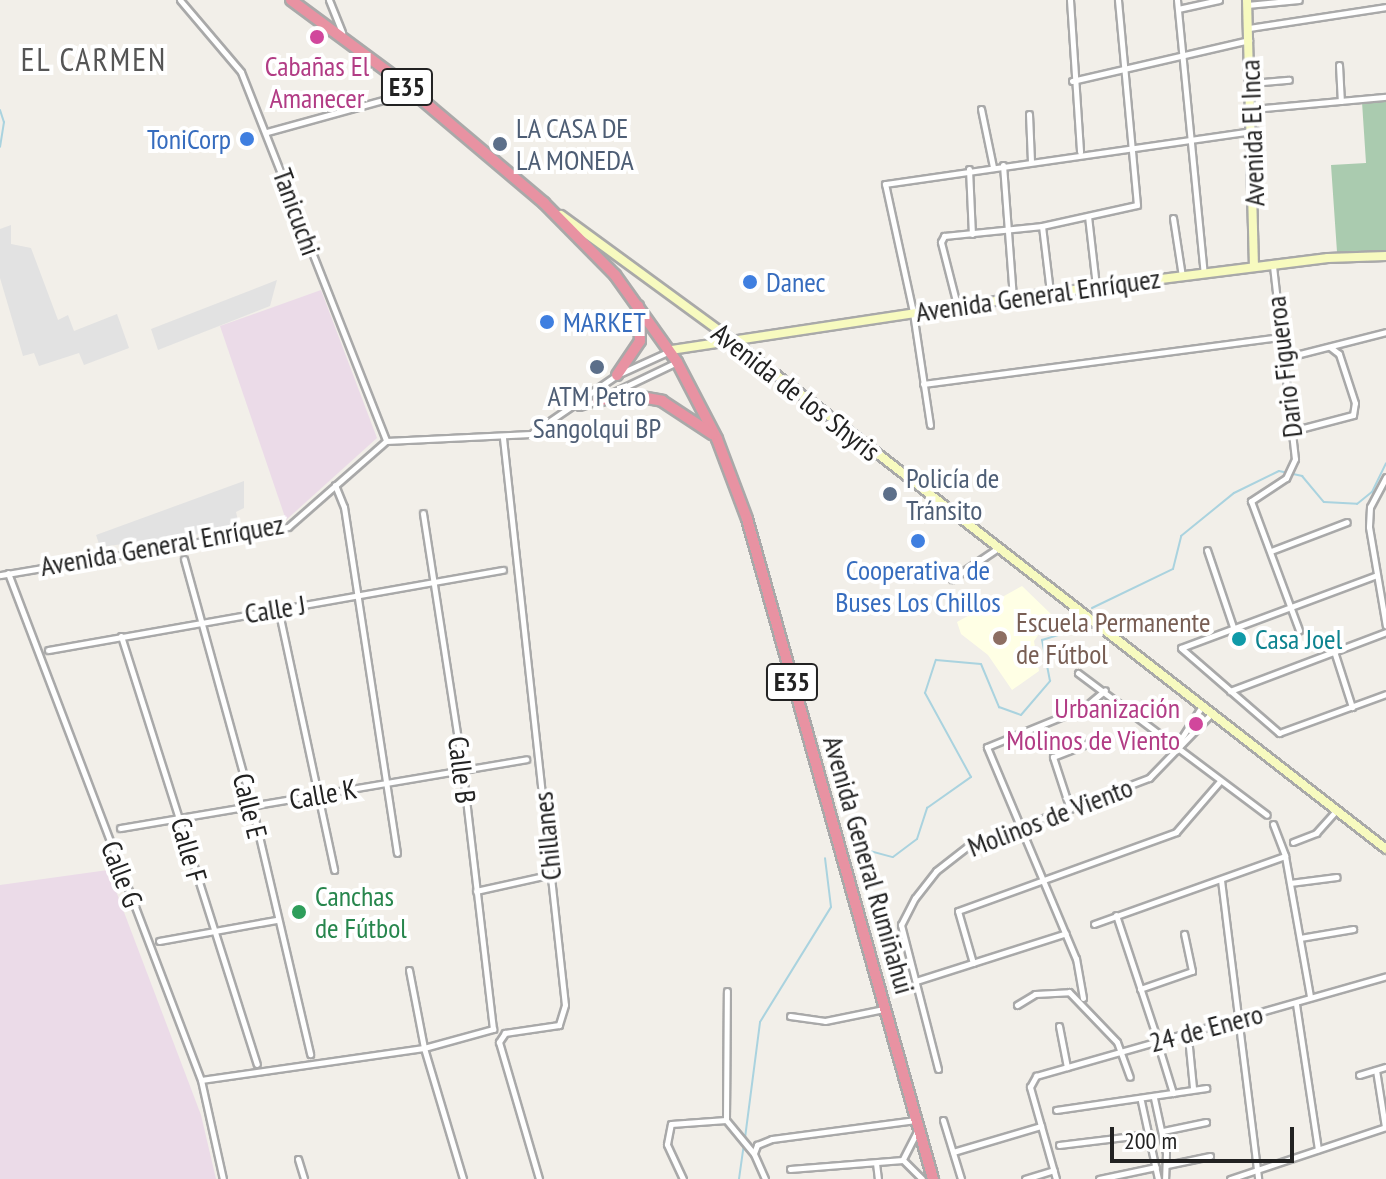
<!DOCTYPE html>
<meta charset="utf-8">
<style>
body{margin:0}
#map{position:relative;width:1386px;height:1179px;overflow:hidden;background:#f2efe9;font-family:"PT Sans Narrow",sans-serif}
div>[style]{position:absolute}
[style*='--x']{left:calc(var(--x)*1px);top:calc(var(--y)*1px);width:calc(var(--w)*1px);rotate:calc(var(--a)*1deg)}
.industrial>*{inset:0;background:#ebdbe8}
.education>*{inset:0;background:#ffffe5}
.cemetery>*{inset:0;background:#aacbaf}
.parking>*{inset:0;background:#e2e2e2}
.stream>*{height:2px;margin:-1px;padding:0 1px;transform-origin:1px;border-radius:1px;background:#aad3df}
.roads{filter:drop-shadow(2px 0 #a9a9a9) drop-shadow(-2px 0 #a9a9a9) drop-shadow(0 2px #a9a9a9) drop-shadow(0 -2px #a9a9a9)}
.street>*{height:5px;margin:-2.5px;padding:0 2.5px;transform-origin:2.5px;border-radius:2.5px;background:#fff}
.secondary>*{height:8px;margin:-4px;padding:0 4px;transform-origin:4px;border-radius:4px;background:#f7fabf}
.highway>*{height:10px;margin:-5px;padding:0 5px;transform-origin:5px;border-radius:5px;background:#e892a2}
.dots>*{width:22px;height:22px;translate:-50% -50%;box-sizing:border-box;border:4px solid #fff;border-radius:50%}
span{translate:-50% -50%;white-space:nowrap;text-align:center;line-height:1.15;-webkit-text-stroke:8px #fff;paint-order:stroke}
.shield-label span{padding:2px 6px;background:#fff;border:2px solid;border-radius:6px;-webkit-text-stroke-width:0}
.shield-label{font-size:26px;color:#222;font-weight:700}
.hotel-label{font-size:28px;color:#b23c85}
.right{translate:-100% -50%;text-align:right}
.service-label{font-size:28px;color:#4e5e75}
.left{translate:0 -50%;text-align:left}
.street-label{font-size:28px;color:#222}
.shop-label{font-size:28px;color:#366cbe}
.education-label{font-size:28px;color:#785e54}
.culture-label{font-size:28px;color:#0d838f}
.leisure-label{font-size:28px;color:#27864d}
.quarter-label{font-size:32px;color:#555;letter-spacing:2px}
.scale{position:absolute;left:1110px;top:1127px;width:184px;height:36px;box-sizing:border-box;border:4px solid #222;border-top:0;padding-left:10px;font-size:24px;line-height:28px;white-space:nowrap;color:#222;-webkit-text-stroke:6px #fff;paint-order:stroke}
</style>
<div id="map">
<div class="industrial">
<i style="clip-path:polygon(321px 290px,377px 438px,286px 520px,220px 326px)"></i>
<i style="clip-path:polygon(108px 870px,201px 1115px,216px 1179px,0 1179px,0 885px)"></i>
</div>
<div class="education">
<i style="clip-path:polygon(1022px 586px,1052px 615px,1034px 641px,1039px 671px,1012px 690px,988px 655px,961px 634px,957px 622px)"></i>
</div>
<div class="cemetery">
<i style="clip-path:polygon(1386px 99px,1386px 252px,1337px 252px,1331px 165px,1366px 163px,1362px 102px)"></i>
</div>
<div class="parking">
<i style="clip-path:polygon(11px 225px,11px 244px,31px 248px,58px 320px,68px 315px,74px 331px,117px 314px,129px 348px,84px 365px,79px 353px,39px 366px,34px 353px,23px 356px,0 278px,0 229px)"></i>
<i style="clip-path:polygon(277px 280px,270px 306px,158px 350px,151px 329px)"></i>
<i style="clip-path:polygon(244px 481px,244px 508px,236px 512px,240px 529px,100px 547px,96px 535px)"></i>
</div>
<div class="stream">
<i style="--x:0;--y:110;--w:13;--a:72"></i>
<i style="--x:4;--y:122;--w:25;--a:99"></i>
<i style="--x:1092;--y:608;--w:90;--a:-25.7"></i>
<i style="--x:1173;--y:569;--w:34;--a:-76"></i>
<i style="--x:1181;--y:536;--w:68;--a:-39.1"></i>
<i style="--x:1234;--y:493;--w:50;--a:-26.1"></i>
<i style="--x:1279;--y:471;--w:24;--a:12"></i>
<i style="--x:1302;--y:476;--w:34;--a:50"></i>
<i style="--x:1324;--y:502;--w:33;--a:3"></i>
<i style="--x:1357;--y:504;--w:19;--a:-39"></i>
<i style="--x:1372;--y:492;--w:32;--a:-64"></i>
<i style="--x:855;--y:847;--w:39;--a:15"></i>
<i style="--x:893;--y:857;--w:30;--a:-37"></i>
<i style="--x:917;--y:839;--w:33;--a:-72"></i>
<i style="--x:927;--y:808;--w:54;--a:-35.2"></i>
<i style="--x:971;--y:777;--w:96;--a:-118.7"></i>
<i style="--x:925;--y:693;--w:35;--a:-72"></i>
<i style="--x:936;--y:660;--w:45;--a:5.1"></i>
<i style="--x:981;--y:664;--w:47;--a:67.3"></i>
<i style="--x:999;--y:707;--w:23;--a:20"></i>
<i style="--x:1021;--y:715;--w:45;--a:-49.5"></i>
<i style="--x:1050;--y:681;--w:42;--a:-101"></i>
<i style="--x:1042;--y:640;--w:27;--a:-17"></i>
<i style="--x:745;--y:1138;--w:117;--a:-82.6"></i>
<i style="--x:760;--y:1022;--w:135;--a:-58.3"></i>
<i style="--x:831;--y:907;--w:49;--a:-97"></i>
<i style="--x:739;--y:1179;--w:35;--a:-82"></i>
</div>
<div class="roads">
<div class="street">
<i style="--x:180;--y:0;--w:94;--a:49.7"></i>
<i style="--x:241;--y:72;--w:396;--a:68.5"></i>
<i style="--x:329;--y:0;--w:35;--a:68"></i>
<i style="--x:1070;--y:0;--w:152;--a:86.2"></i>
<i style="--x:1177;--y:0;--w:274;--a:84.4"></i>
<i style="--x:1247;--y:5;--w:52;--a:-5.5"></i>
<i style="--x:1178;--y:9;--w:42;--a:-12.4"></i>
<i style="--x:1249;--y:28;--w:139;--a:-8.7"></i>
<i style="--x:1339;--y:65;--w:36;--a:87"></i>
<i style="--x:1072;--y:81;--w:182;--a:-13"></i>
<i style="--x:1251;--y:83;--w:38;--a:-5"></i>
<i style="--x:981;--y:109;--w:59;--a:78.3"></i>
<i style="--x:1253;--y:109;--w:134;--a:-5.2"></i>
<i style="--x:1029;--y:114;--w:47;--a:87.6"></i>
<i style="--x:267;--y:132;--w:150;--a:-15.4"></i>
<i style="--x:1003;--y:165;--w:133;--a:85.7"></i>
<i style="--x:969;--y:169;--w:65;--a:87.4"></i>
<i style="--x:1088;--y:216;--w:70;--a:83.5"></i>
<i style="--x:1173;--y:218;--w:59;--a:81.2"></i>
<i style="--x:1042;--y:226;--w:66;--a:83.1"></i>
<i style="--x:1273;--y:266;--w:194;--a:83.5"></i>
<i style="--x:1295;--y:459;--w:21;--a:115"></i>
<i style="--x:1286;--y:478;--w:42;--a:146.7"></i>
<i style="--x:1251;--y:501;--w:138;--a:69.6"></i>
<i style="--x:957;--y:305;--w:65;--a:-104.3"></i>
<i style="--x:941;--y:242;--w:7;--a:-63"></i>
<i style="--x:944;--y:236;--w:99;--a:-5.8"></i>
<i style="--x:1042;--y:226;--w:97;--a:-12.5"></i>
<i style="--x:1137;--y:205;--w:206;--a:-95.3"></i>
<i style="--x:1284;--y:358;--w:105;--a:-14.3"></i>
<i style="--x:923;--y:384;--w:361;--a:-7.5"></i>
<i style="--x:612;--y:393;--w:72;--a:-25.5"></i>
<i style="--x:579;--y:407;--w:22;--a:-18"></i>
<i style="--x:930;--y:425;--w:114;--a:-98.6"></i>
<i style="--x:913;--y:312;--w:131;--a:-102.3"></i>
<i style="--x:885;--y:184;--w:374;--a:-8.2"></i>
<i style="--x:1292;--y:431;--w:63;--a:-14.7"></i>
<i style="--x:1353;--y:415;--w:12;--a:-81"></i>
<i style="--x:1355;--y:403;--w:52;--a:-108.1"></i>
<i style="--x:1339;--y:354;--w:11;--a:-142"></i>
<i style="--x:503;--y:438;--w:570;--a:83.76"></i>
<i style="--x:565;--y:1005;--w:21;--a:107"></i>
<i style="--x:559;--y:1025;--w:55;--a:171.6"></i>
<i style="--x:505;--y:1033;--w:11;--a:124"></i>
<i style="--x:499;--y:1042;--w:143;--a:73.7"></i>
<i style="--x:1386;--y:477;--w:34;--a:118"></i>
<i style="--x:1370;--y:507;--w:20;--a:93"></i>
<i style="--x:1369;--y:527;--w:100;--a:80.3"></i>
<i style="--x:335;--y:485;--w:24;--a:68"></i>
<i style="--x:344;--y:507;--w:350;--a:81.3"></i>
<i style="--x:1207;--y:550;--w:81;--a:71.3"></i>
<i style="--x:1271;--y:551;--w:81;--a:-20.9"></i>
<i style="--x:184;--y:559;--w:256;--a:74.6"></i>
<i style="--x:252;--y:806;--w:255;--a:76.8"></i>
<i style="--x:8;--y:573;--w:542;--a:69.16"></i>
<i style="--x:201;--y:1080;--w:101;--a:77.5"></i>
<i style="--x:0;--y:575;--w:292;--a:-9.5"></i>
<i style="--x:288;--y:527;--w:130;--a:-41.3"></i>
<i style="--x:386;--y:441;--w:145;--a:-2.8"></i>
<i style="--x:531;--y:434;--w:104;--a:-34.5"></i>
<i style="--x:617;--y:375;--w:58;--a:-24.4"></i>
<i style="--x:1377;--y:575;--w:209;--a:159.6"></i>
<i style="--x:1181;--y:648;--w:130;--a:40.9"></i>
<i style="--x:1279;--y:733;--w:114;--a:-20"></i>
<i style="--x:952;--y:579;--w:55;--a:-34"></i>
<i style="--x:278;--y:608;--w:268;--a:77.9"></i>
<i style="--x:121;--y:636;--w:449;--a:72.4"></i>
<i style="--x:48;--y:650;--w:462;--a:-10"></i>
<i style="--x:1334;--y:651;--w:59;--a:72.2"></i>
<i style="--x:1078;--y:673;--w:236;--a:36.9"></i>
<i style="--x:1230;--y:691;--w:167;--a:-20.7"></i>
<i style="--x:1177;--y:745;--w:46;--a:-57.3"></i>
<i style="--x:1070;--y:809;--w:55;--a:-108.1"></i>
<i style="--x:1053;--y:757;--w:49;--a:-21.4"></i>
<i style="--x:1273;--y:824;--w:34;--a:69"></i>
<i style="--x:1285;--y:856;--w:142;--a:79.9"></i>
<i style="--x:120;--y:828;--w:412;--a:-9.6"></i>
<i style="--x:1293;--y:842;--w:25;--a:-21"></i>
<i style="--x:1316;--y:833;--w:28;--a:-48"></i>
<i style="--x:1221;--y:880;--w:301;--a:82.9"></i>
<i style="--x:1290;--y:883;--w:47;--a:-7.3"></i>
<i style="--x:476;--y:891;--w:65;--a:-12.5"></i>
<i style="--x:1116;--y:915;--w:133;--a:71.6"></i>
<i style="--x:1094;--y:924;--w:203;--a:-19.6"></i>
<i style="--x:1300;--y:938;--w:54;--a:-9.6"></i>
<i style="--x:159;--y:941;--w:119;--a:-10.2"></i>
<i style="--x:973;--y:963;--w:54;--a:-106.1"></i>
<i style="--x:958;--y:911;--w:232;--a:-19.9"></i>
<i style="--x:1176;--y:832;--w:67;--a:-49.2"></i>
<i style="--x:409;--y:970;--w:79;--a:79.1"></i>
<i style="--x:424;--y:1048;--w:137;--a:73.4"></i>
<i style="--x:916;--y:981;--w:157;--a:-17.7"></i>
<i style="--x:1140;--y:989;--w:55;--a:-19.1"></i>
<i style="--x:1192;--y:971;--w:38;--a:-102"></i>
<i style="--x:1083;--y:998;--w:40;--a:-100"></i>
<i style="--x:1076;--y:959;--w:230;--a:-112.8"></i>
<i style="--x:987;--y:747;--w:106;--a:-22.2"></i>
<i style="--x:1085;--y:707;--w:26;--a:-40"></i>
<i style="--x:1296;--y:1004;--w:147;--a:81.4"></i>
<i style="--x:1017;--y:1005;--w:21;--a:-31"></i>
<i style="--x:1035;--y:994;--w:34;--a:-3"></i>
<i style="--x:1069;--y:992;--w:69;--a:46.2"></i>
<i style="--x:1117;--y:1042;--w:37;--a:70"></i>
<i style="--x:790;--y:1016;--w:35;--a:8"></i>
<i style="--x:825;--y:1021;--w:60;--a:-11.5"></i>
<i style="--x:1059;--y:1026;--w:42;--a:79"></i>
<i style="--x:1189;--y:1047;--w:41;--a:84.4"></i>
<i style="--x:1161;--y:1054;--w:41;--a:72.9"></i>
<i style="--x:938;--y:1069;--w:149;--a:-104.4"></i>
<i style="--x:901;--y:925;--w:30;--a:-63"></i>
<i style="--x:915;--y:898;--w:34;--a:-52"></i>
<i style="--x:936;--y:871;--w:39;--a:-38"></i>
<i style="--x:967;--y:847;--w:195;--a:-20.8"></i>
<i style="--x:1149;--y:778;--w:89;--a:-45.9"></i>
<i style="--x:1376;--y:1070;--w:58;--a:81"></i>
<i style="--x:1359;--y:1075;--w:28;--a:-17"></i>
<i style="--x:201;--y:1080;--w:225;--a:-8.2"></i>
<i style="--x:424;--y:1048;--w:72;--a:-15.4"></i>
<i style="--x:493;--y:1029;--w:259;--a:-96.7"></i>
<i style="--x:463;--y:772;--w:262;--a:-98.8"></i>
<i style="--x:1154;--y:1098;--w:56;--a:77.7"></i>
<i style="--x:1166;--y:1153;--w:26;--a:92"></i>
<i style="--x:1141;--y:1101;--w:80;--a:77.7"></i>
<i style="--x:1056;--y:1110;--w:152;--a:-8.3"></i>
<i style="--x:726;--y:1120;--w:129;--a:-89.6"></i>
<i style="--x:943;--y:1120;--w:62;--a:73"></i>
<i style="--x:1163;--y:1131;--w:44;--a:-11.8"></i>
<i style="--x:1059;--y:1145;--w:91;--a:-7"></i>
<i style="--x:953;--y:1152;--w:92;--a:-16.5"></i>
<i style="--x:754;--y:1153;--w:9;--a:-69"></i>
<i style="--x:757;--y:1145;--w:16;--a:-22"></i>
<i style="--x:772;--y:1139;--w:145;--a:-7.5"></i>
<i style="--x:298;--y:1159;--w:21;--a:73"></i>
<i style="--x:903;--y:1159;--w:29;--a:-63"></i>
<i style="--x:876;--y:1163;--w:16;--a:83"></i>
<i style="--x:1167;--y:1165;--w:44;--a:-11.8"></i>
<i style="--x:790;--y:1169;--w:113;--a:-4.6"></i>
<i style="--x:903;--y:1160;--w:27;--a:45"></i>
<i style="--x:683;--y:1179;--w:38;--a:-115"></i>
<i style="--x:667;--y:1144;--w:20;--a:-79"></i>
<i style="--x:671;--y:1124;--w:55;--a:-4.2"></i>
<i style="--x:726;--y:1120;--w:44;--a:50.5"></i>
<i style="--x:754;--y:1154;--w:27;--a:66"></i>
<i style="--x:1025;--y:1179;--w:30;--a:-17"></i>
<i style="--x:1056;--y:1179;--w:96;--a:-105.8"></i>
<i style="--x:1030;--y:1087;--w:13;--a:-61"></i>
<i style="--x:1036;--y:1076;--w:364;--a:-15.9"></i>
<i style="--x:1099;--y:1179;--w:58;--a:-11.9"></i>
<i style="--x:1230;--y:1179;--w:164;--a:-18.4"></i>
</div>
<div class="secondary">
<i style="--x:1247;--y:0;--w:267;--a:88.5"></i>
<i style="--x:561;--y:215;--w:208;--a:36.2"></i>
<i style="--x:729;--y:338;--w:832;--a:37.87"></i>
<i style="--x:671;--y:350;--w:383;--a:-8.6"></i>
<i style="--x:1050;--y:293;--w:280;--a:-7.2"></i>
<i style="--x:1328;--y:258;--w:58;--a:-2"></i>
</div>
<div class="highway">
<i style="--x:291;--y:0;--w:129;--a:36.5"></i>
<i style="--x:395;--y:77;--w:195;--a:40.2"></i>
<i style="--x:544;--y:203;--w:101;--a:45.4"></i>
<i style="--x:615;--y:275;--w:107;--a:54.5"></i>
<i style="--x:677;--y:362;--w:87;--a:62.5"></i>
<i style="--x:717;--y:439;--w:85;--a:69.4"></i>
<i style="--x:747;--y:519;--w:686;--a:74.26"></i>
<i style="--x:617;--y:375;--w:41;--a:-55.9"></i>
<i style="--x:640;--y:341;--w:35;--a:-93"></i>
<i style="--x:598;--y:401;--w:27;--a:-15"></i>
<i style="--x:624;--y:394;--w:39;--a:10"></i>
<i style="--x:662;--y:401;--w:60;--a:33.4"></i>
</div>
</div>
<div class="dots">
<i style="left:317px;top:37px;background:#d1479c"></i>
<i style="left:247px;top:139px;background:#3f7fe0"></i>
<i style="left:500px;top:144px;background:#5c6f8a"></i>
<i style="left:750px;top:282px;background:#3f7fe0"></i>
<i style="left:547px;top:322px;background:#3f7fe0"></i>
<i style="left:597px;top:367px;background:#5c6f8a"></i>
<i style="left:890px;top:494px;background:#5c6f8a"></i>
<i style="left:918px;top:541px;background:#3f7fe0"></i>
<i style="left:1000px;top:638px;background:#8d6e63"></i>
<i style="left:1239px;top:639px;background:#0f9aa8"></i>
<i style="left:1196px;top:724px;background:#d1479c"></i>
<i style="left:299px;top:912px;background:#2e9e5b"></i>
</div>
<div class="shield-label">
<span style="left:407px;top:87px">E35</span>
<span style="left:792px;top:682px">E35</span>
</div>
<div class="hotel-label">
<span style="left:317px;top:82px">Cabañas El<br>Amanecer</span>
<span class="right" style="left:1180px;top:724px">Urbanización<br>Molinos de Viento</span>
</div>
<div class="service-label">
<span class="left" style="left:516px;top:144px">LA CASA DE<br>LA MONEDA</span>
<span style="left:597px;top:412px">ATM Petro<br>Sangolqui BP</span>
<span class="left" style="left:906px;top:494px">Policía de<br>Tránsito</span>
</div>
<div class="street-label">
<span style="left:1252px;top:133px;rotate:-92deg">Avenida El Inca</span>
<span style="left:297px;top:212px;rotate:70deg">Tanicuchi</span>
<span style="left:1038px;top:295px;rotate:-8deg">Avenida General Enríquez</span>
<span style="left:1284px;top:367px;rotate:-97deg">Dario Figueroa</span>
<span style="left:796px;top:392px;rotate:38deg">Avenida de los Shyris</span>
<span style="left:162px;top:545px;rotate:-10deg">Avenida General Enríquez</span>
<span style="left:275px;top:609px;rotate:-9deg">Calle J</span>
<span style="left:462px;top:770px;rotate:83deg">Calle B</span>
<span style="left:323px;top:794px;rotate:-10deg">Calle K</span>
<span style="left:250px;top:806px;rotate:76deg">Calle E</span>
<span style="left:1050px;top:817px;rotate:-21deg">Molinos de Viento</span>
<span style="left:547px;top:836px;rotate:-96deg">Chillanes</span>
<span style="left:189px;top:850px;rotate:74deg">Calle F</span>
<span style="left:869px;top:865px;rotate:74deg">Avenida General Rumiñahui</span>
<span style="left:122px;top:874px;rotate:69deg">Calle G</span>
<span style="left:1206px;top:1028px;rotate:-15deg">24 de Enero</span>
</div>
<div class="shop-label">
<span class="right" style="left:231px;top:139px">ToniCorp</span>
<span class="left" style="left:766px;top:282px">Danec</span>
<span class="left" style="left:563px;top:322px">MARKET</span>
<span style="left:918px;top:586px">Cooperativa de<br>Buses Los Chillos</span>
</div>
<div class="education-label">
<span class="left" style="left:1016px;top:638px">Escuela Permanente<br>de Fútbol</span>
</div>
<div class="culture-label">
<span class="left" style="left:1255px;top:639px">Casa Joel</span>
</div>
<div class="leisure-label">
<span class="left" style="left:315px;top:912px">Canchas<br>de Fútbol</span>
</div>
<div class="quarter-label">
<span style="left:94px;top:59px">EL CARMEN</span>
</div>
<div class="scale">200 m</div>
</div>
